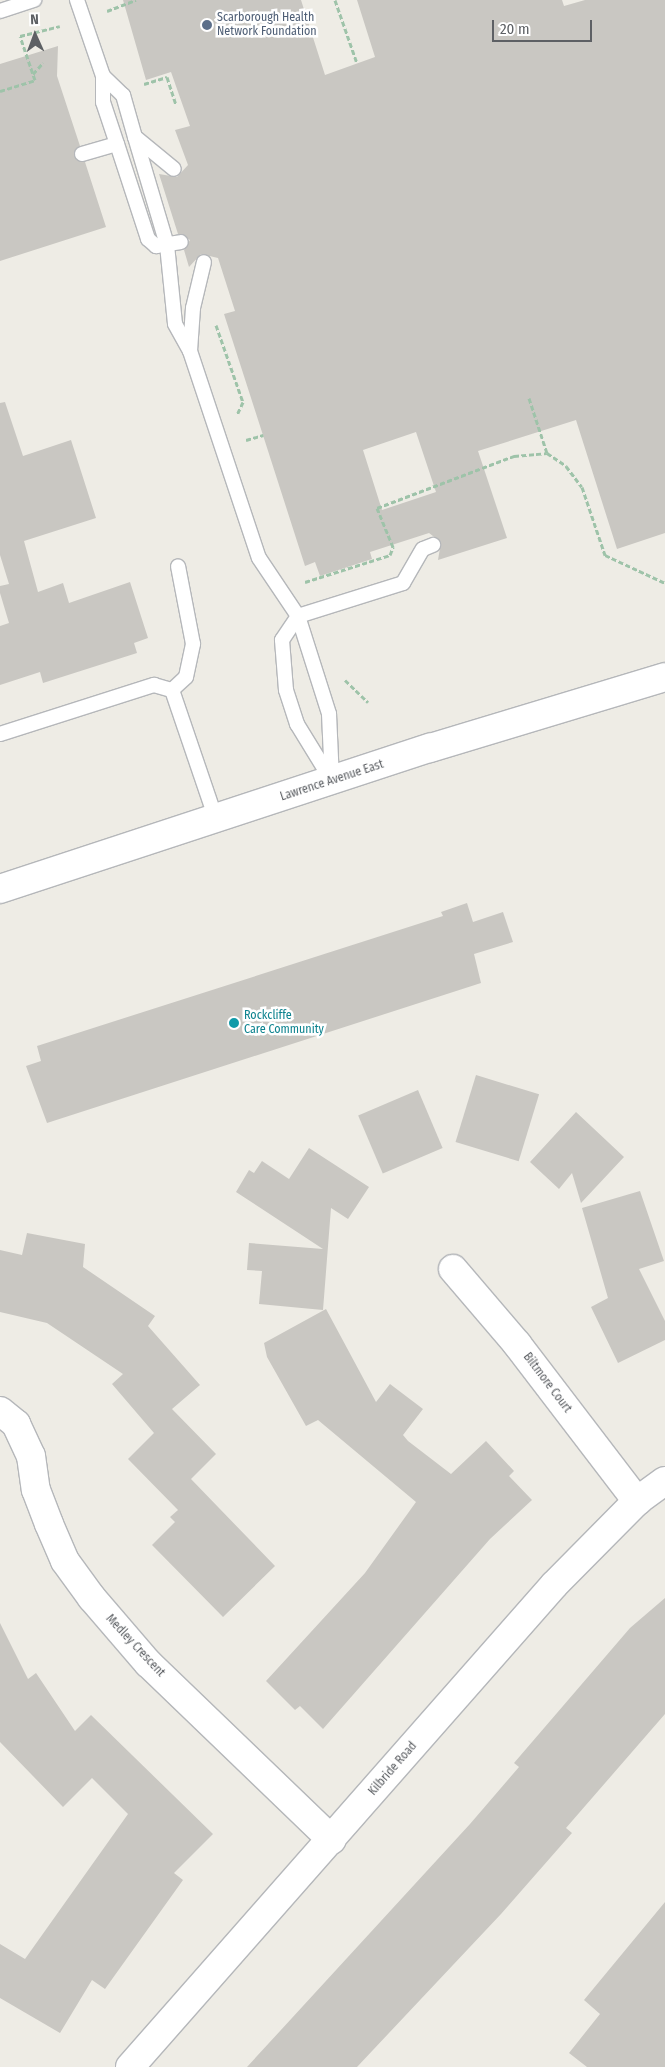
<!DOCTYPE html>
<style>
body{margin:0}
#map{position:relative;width:665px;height:2067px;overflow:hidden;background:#eeece5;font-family:"Fira Sans Condensed",sans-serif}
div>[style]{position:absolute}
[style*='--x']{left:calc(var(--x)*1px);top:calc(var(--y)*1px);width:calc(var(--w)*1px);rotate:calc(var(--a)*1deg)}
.building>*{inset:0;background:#c9c7c2;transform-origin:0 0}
.path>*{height:3px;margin-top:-1.5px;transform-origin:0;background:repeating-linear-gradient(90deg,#9ec3a9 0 5px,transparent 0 7.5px)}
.roads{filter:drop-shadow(1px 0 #b5b7ba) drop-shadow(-1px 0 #b5b7ba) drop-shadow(0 1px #b5b7ba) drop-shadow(0 -1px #b5b7ba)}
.lane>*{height:14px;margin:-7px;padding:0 7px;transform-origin:7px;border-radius:7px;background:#fff}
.street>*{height:28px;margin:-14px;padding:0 14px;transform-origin:14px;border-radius:14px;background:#fff}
.secondary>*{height:28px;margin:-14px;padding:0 14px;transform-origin:14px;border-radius:14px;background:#fff}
.dots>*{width:14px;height:14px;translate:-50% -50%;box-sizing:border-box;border:2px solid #fff;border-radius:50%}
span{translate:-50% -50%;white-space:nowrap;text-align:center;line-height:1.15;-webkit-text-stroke:5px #fff;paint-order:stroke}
.service-label{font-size:12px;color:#4e5e75}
.left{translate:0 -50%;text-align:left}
.street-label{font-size:12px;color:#5d6064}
.culture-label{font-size:12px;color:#0d838f}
.north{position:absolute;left:10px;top:10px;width:50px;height:50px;-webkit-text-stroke:4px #fff;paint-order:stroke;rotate:358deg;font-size:14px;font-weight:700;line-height:20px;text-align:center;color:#5d6064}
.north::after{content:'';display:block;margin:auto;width:18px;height:22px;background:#5d6064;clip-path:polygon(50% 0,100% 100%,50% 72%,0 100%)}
.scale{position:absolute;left:492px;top:20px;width:100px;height:22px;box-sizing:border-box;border:2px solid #5d6064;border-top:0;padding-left:6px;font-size:15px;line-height:18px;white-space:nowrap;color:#5d6064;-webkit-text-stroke:4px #fff;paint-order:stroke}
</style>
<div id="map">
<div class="building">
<i style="clip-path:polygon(evenodd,123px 0,301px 0,325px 75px,375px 57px,357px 0,562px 0,564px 6px,585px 0,665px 0,665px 533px,617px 549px,576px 420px,478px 451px,507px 538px,438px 560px,441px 542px,429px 533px,370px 552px,372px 559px,320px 576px,315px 562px,305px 566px,224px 314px,235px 311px,218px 258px,201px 254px,189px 267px,184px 250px,190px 240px,178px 234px,159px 174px,177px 177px,188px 165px,175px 130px,190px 126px,171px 72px,146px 80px,123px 0,416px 432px,436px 492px,382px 510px,363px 450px,416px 432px)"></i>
<i style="clip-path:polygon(58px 46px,57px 76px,80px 146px,74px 156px,85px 162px,106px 227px,0 261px,0 64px)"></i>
<i style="clip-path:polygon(5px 402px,23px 456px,71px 440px,96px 518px,24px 541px,38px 592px,63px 583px,69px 603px,130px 582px,148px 638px,134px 643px,137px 653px,43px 683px,40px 672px,0 685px,0 626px,9px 623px,0 593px,0 586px,9px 584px,0 555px,0 403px)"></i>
<i style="clip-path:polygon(467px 903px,473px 922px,503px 912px,513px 942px,474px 954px,481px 983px,47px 1123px,26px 1066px,41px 1061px,37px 1046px,443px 916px,441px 912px)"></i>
<i style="left:476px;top:1075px;width:66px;height:70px;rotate:17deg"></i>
<i style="left:418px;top:1090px;width:63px;height:65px;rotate:67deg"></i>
<i style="clip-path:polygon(576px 1112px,624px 1157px,581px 1203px,572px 1173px,559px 1189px,530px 1162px)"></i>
<i style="clip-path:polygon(309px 1148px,369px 1187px,348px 1219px,331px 1208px,323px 1310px,259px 1304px,262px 1271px,247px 1270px,249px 1243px,323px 1249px,236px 1192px,249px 1170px,254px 1173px,262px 1161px,289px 1179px)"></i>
<i style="clip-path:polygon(640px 1191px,664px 1261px,639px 1269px,665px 1321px,665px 1340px,618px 1363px,591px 1307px,608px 1298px,582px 1208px)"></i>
<i style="clip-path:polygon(27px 1233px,85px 1244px,83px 1267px,155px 1316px,148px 1326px,200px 1385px,172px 1409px,216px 1454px,191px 1479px,275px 1566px,223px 1617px,152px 1545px,175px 1522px,170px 1517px,178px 1510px,128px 1459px,154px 1433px,112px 1384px,123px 1374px,47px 1323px,0 1312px,0 1250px,22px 1255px)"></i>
<i style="clip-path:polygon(326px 1309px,376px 1402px,390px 1384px,423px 1409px,403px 1435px,408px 1441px,451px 1474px,486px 1441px,514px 1471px,509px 1476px,532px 1500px,490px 1539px,323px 1729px,300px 1706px,295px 1710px,266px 1681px,365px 1573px,416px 1502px,318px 1420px,306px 1426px,267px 1357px,264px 1343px)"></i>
<i style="clip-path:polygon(665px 1598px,665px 1714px,566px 1828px,572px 1833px,501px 1914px,357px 2067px,247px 2067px,470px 1824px,519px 1767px,514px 1763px,630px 1628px)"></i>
<i style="clip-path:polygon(0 1623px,28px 1679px,36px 1673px,75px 1731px,91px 1715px,213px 1834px,174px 1873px,183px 1880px,105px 1989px,92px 1980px,60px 2033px,0 1998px,0 1944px,25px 1959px,128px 1814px,92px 1778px,63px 1807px,0 1742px)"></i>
<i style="clip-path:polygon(665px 1902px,665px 2067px,587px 2067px,569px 2053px,600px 2014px,584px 2000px)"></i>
</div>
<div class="path">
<i style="--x:335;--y:0;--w:67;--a:70.8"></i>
<i style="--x:107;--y:11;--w:31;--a:-21"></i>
<i style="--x:33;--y:74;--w:15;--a:-48"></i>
<i style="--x:144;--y:84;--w:24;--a:-17"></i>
<i style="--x:167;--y:77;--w:28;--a:72"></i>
<i style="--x:0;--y:91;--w:37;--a:-17"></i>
<i style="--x:35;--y:80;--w:46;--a:-108.8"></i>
<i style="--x:20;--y:36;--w:41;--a:-14"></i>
<i style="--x:216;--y:325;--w:82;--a:70.7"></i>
<i style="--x:243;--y:402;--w:14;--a:115"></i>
<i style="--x:529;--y:398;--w:58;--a:71.9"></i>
<i style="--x:246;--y:440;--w:18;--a:-16"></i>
<i style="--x:305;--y:582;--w:89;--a:-17.6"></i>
<i style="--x:390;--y:555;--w:9;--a:-69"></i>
<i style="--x:393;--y:547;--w:42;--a:-112.3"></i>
<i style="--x:377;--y:508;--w:147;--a:-20.8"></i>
<i style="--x:514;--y:456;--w:33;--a:-5"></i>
<i style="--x:547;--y:453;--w:23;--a:34"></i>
<i style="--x:566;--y:466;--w:26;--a:53"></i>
<i style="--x:582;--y:487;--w:72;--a:71.3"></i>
<i style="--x:605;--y:555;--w:66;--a:25"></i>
<i style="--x:345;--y:680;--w:32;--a:44"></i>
</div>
<div class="roads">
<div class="lane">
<i style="--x:77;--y:0;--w:80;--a:71.1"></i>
<i style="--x:103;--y:76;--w:26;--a:90"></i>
<i style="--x:103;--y:102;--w:44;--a:71.6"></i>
<i style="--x:0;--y:11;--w:36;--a:-18"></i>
<i style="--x:103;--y:76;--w:28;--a:44"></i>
<i style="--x:123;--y:95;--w:44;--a:74.1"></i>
<i style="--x:135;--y:137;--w:50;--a:39.4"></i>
<i style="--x:135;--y:137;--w:113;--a:73.5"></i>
<i style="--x:167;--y:245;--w:79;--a:84.2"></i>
<i style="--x:175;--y:324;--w:31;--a:61"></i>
<i style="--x:190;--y:351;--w:218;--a:71.6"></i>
<i style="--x:259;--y:558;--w:70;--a:56.1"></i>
<i style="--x:298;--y:616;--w:103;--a:72.4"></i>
<i style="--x:329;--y:714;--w:67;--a:87.4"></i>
<i style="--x:82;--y:154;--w:36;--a:-16"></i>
<i style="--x:117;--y:144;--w:100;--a:71.9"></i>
<i style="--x:148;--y:239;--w:11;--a:41"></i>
<i style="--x:156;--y:246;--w:25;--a:-9"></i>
<i style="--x:190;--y:351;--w:43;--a:-86"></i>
<i style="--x:193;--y:308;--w:47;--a:-76.6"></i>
<i style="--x:172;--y:690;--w:136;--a:71.2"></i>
<i style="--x:0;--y:734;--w:162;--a:-17.7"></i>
<i style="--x:154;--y:685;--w:19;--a:16"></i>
<i style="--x:172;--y:690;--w:19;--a:-43"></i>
<i style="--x:186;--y:677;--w:34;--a:-78"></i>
<i style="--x:193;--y:644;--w:79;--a:-100.9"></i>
<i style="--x:332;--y:781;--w:67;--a:-121.6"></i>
<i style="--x:297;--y:724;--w:36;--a:-108"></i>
<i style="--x:286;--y:690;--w:50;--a:-94.6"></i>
<i style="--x:282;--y:640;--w:29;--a:-56"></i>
<i style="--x:298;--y:616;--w:110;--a:-17.4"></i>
<i style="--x:403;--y:583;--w:39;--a:-60"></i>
<i style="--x:423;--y:549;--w:11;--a:-22"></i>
</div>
<div class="street">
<i style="--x:453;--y:1269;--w:99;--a:49.5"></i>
<i style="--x:517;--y:1344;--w:198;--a:52.6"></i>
<i style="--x:0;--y:1411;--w:21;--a:39"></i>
<i style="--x:16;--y:1424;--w:35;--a:65"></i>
<i style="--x:31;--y:1456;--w:34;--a:82"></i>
<i style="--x:36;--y:1490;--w:36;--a:69"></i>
<i style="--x:49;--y:1524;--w:40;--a:66.6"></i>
<i style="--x:65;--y:1561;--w:46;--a:53.9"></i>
<i style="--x:92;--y:1598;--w:86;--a:49.3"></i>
<i style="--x:148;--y:1663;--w:255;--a:43.9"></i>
<i style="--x:130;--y:2067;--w:642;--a:-48.66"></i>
<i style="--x:554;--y:1585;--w:118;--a:-45.3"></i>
<i style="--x:637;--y:1501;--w:34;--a:-36"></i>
</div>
<div class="secondary">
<i style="--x:0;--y:889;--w:453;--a:-18.2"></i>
<i style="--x:430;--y:748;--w:245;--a:-16.8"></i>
</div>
</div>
<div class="dots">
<i style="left:207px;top:25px;background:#5c6f8a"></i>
<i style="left:234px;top:1023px;background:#0f9aa8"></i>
</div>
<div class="service-label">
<span class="left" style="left:217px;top:25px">Scarborough Health<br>Network Foundation</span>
</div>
<div class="street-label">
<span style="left:332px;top:781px;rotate:-18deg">Lawrence Avenue East</span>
<span style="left:547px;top:1383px;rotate:53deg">Biltmore Court</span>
<span style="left:135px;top:1646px;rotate:47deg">Medley Crescent</span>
<span style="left:393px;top:1769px;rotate:-49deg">Kilbride Road</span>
</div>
<div class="culture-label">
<span class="left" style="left:244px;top:1023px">Rockcliffe<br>Care Community</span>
</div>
<div class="north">N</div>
<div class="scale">20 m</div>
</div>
